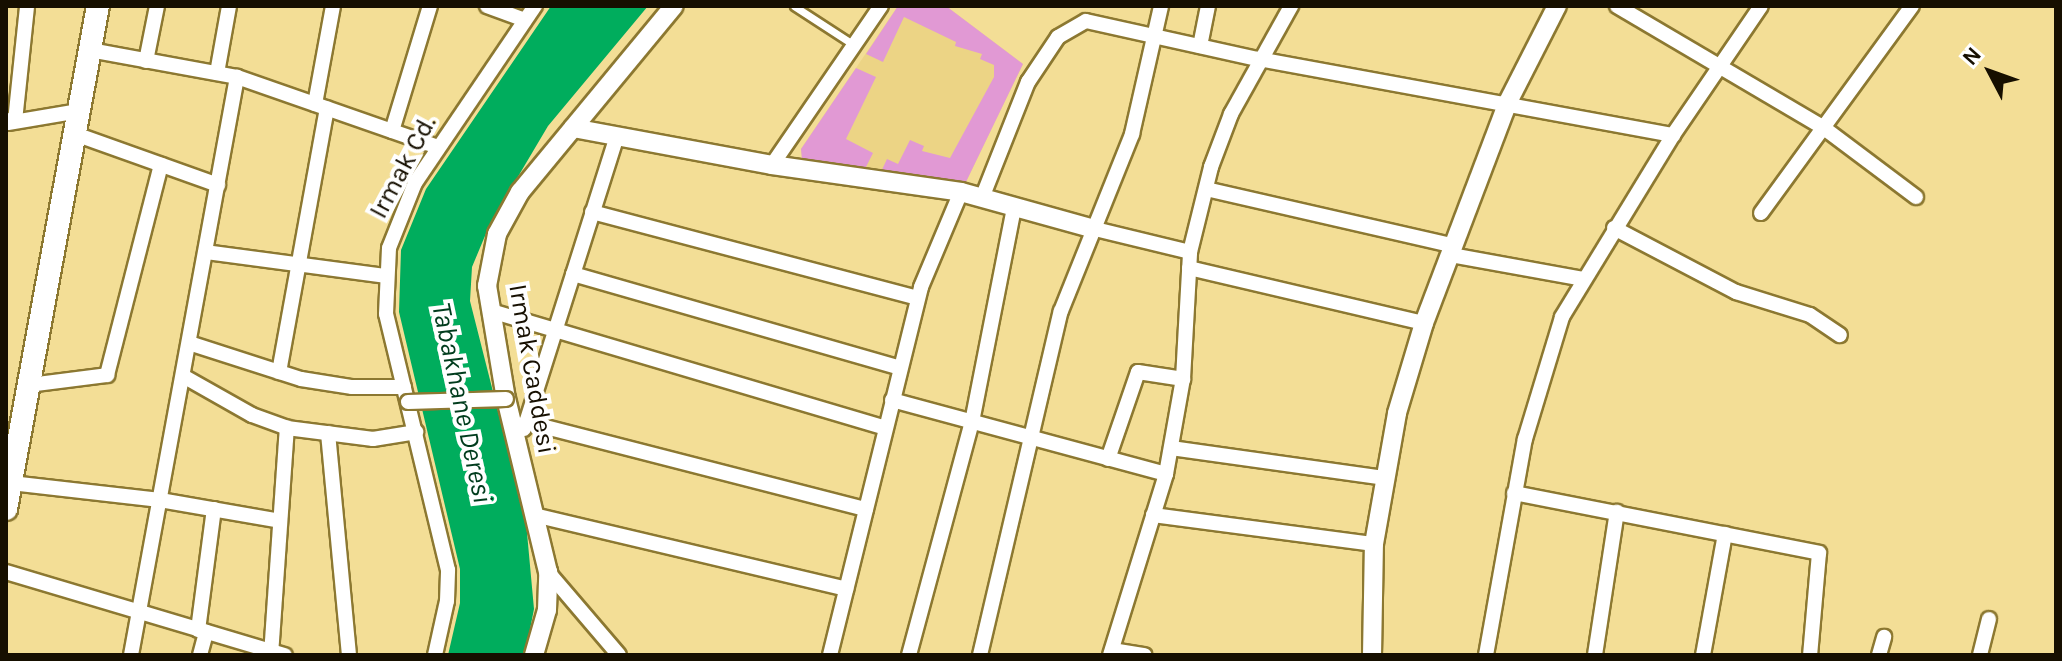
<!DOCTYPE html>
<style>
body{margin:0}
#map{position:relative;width:2062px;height:661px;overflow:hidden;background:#f3de96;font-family:Karla,sans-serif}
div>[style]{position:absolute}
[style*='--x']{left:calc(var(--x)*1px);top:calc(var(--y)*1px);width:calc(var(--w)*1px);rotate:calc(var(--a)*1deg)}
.built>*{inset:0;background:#ecd485}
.green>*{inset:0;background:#e199d4}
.water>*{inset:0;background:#00ad5d}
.roads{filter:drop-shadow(2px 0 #8c7831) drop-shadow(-2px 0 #8c7831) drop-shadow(0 2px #8c7831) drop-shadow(0 -2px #8c7831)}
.service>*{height:7px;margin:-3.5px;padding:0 3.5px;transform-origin:3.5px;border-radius:3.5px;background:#fff}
.minor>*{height:14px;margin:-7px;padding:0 7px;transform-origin:7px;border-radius:7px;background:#fff}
.tertiary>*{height:18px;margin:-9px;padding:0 9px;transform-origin:9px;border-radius:9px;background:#fff}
.primary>*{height:22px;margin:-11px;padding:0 11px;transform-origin:11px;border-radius:11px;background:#fff}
.bridges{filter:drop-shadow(2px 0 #8c7831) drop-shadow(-2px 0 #8c7831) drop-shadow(0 2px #8c7831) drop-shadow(0 -2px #8c7831)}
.minor-bridge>*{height:14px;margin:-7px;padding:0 7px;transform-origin:7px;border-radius:7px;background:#fff}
span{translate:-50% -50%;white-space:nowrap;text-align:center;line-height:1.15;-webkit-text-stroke:8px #fff;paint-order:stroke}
.street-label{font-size:26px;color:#160f00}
.water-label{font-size:28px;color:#013c1d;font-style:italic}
.frame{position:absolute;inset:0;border:8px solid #160f00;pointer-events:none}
.north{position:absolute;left:1950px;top:32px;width:80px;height:80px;-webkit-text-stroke:6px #fff;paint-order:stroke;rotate:311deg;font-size:22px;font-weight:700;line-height:32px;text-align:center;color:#160f00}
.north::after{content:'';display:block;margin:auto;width:28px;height:36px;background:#160f00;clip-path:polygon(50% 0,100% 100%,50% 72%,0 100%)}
</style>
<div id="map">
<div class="built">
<i style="clip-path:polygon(898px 6px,946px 6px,1023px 64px,965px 184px,802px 160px,801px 149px)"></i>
</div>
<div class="green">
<i style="clip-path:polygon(898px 6px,946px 6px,1023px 64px,965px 184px,880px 174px,887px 159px,898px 164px,910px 140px,924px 146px,922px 151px,950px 158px,994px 77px,994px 65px,980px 59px,982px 54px,955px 46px,956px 42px,904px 17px,883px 62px,866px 54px)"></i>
<i style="clip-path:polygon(856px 68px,876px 77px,846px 139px,873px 153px,864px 171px,802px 160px,801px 149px)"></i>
</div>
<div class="water">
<i style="clip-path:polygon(551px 6px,648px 6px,548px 126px,490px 224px,472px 267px,470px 301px,526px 522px,534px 609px,525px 655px,448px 655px,460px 603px,460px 569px,399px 312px,401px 250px,426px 189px)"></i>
</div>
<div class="roads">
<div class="service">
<i style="--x:794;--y:6;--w:72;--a:33"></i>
</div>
<div class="minor">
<i style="--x:487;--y:6;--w:40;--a:20.2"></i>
<i style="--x:1617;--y:6;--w:240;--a:30.5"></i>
<i style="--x:1824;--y:128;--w:115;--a:36.9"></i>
<i style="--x:1200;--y:46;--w:41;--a:-78.7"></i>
<i style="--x:90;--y:50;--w:149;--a:10.4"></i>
<i style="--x:237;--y:77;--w:213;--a:19.2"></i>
<i style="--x:146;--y:61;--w:56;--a:-78.7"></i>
<i style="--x:217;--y:73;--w:68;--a:-79.8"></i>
<i style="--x:315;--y:104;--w:100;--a:-79.6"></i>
<i style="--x:6;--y:120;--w:9;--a:6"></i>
<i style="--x:15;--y:121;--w:116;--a:-84"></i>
<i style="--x:8;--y:123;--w:72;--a:-9.6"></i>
<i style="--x:392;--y:131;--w:131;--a:-73.1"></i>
<i style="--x:75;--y:134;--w:152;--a:19.6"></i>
<i style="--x:772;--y:165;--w:193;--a:-55.6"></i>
<i style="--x:1206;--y:189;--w:255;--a:12.9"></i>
<i style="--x:982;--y:198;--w:125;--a:-68.4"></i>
<i style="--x:1028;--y:82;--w:54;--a:-56.3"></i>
<i style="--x:1058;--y:37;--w:32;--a:-30"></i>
<i style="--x:1086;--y:21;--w:176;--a:12.5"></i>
<i style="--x:1258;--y:59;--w:422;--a:10.4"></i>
<i style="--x:1673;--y:135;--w:156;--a:-55.7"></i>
<i style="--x:592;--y:212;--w:337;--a:14.8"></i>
<i style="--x:1761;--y:213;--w:256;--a:-53.9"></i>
<i style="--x:1091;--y:228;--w:102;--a:13.6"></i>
<i style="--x:1614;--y:228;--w:138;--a:27.7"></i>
<i style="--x:1736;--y:292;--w:77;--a:17.3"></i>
<i style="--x:1810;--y:315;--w:36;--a:34"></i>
<i style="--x:206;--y:252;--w:181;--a:7.6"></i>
<i style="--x:1451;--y:255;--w:134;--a:10.3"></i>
<i style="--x:1189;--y:268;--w:241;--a:13.2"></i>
<i style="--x:573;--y:274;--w:340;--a:16"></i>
<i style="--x:491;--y:311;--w:411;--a:16.5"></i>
<i style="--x:189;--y:343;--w:118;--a:17.8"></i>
<i style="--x:301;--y:379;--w:52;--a:8.9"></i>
<i style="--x:352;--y:387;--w:52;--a:0"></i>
<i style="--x:279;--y:372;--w:268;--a:-79.7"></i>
<i style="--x:183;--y:376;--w:79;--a:29.5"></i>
<i style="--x:252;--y:415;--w:37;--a:20"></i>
<i style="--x:287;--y:428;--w:87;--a:7.3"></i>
<i style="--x:373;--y:439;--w:44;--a:-9.2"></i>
<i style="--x:29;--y:385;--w:79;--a:-7.3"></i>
<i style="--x:107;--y:375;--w:217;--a:-75.6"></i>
<i style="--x:892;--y:400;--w:284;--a:15.1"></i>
<i style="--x:526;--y:422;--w:351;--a:14.4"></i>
<i style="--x:524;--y:429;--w:307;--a:-72.4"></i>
<i style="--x:328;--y:433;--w:223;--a:84.6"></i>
<i style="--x:1171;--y:448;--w:215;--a:8"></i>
<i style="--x:1108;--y:459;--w:92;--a:-71"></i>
<i style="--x:1138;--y:372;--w:46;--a:8.8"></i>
<i style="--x:11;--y:483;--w:150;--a:6.5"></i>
<i style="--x:160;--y:500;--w:122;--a:9.9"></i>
<i style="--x:1514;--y:493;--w:311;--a:11.1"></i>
<i style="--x:1819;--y:553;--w:102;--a:95"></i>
<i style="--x:534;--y:515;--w:321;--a:13.3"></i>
<i style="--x:1153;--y:515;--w:223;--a:7.5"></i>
<i style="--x:6;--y:572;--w:291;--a:16.6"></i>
<i style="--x:548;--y:572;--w:109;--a:49.5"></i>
<i style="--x:198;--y:630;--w:122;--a:-82.5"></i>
<i style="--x:1112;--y:650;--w:33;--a:9"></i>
<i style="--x:131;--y:655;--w:588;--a:-79.61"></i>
<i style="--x:200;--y:655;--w:24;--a:-75"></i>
<i style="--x:271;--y:655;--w:228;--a:-86"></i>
<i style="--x:435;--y:655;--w:55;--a:-77.5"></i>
<i style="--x:447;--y:601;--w:31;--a:-88"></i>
<i style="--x:448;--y:570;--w:263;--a:-103.6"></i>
<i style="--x:386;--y:314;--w:66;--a:-87.4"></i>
<i style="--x:389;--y:248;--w:70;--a:-68.2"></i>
<i style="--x:415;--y:183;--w:214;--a:-55.9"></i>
<i style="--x:830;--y:655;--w:379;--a:-76.1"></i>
<i style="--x:921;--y:287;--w:103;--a:-67.2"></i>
<i style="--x:909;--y:655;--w:241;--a:-74.9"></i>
<i style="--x:972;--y:422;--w:219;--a:-78.9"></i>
<i style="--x:980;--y:655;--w:353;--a:-76.8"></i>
<i style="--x:1061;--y:311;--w:191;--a:-68.1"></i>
<i style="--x:1132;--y:134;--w:131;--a:-77.2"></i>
<i style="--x:1110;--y:655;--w:189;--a:-72.8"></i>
<i style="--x:1166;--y:474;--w:97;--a:-79.9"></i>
<i style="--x:1183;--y:379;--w:127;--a:-86.8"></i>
<i style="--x:1190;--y:252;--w:88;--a:-76.1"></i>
<i style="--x:1211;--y:167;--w:57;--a:-69.3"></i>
<i style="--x:1231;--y:114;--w:124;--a:-60.9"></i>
<i style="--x:1486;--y:655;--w:219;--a:-79.8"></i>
<i style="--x:1525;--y:439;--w:127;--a:-73.1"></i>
<i style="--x:1562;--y:317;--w:213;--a:-58.6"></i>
<i style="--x:1595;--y:655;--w:145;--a:-81.3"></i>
<i style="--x:1703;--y:655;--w:123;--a:-79.7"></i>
<i style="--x:1879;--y:655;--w:19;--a:-74"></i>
<i style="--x:1980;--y:655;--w:37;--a:-76"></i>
</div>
<div class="tertiary">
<i style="--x:573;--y:128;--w:202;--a:10.5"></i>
<i style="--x:772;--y:165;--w:191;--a:8.1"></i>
<i style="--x:961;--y:192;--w:135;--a:15.5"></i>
<i style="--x:534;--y:655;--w:47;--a:-73.9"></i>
<i style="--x:547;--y:610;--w:38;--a:-88"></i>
<i style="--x:548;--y:572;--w:178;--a:-103.6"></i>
<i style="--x:506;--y:399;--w:115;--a:-99.5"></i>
<i style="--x:487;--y:286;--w:53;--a:-79.1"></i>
<i style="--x:497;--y:234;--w:48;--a:-61.3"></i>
<i style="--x:520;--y:192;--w:241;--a:-50.4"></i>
<i style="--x:1372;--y:655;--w:111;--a:-89"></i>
<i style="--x:1374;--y:544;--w:133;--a:-80"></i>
<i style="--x:1397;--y:413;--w:94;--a:-73.3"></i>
<i style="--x:1424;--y:323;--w:236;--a:-69.2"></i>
<i style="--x:1508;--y:102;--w:108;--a:-63"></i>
</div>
<div class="primary">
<i style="--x:6;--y:509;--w:511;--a:-79.64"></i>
</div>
</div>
<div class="bridges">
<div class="minor-bridge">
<i style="--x:408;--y:402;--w:98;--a:-1.8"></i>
</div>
</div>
<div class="street-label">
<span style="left:403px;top:167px;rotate:-62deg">Irmak Cd.</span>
<span style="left:532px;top:369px;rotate:80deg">Irmak Caddesi</span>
</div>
<div class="water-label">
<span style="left:462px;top:403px;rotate:78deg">Tabakhane Deresi</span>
</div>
<div class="frame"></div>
<div class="north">N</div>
</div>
